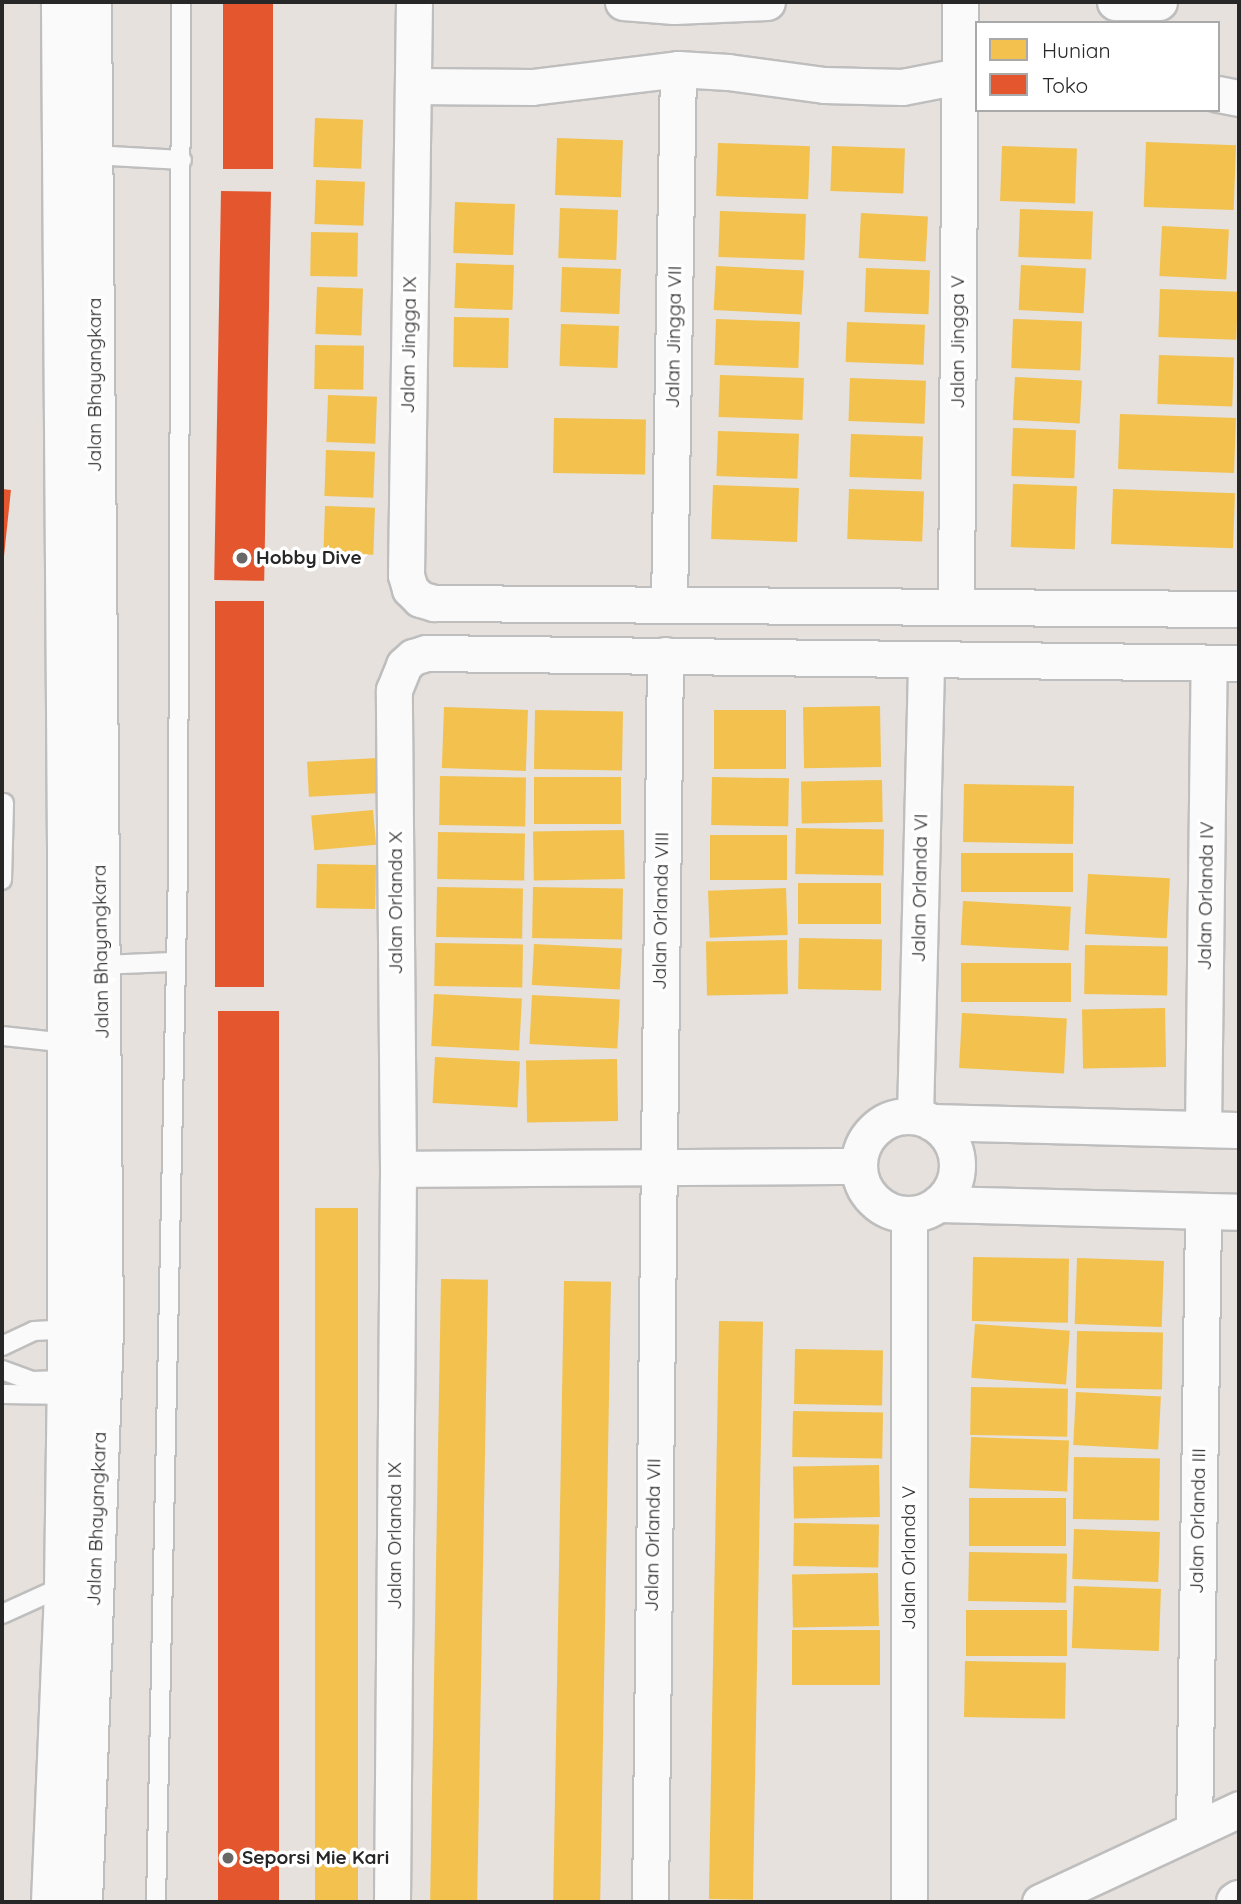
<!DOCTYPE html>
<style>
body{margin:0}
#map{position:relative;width:1241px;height:1904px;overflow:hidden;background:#e6e1dc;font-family:Quicksand,sans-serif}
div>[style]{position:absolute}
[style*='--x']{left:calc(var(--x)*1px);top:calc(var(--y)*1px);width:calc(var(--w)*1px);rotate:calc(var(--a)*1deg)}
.homes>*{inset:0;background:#f2c14e;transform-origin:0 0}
.shops>*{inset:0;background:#e4572e;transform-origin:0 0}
.roads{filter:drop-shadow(2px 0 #bfbebe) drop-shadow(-2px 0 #bfbebe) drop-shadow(0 2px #bfbebe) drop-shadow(0 -2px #bfbebe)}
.service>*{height:18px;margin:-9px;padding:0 9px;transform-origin:9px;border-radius:9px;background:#fbfafa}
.minor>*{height:35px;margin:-17.5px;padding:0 17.5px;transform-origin:17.5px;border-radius:17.5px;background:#fbfafa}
.minor>.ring{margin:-17.5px;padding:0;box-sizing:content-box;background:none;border:35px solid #fbfafa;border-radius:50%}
.secondary>*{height:38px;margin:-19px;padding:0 19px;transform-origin:19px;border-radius:19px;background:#fbfafa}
.dots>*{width:19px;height:19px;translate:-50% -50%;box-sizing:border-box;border:4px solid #fff;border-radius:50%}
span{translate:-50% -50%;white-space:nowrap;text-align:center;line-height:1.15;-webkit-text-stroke:7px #fff;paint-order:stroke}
.street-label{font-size:19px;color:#272727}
.poi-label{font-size:19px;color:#272727;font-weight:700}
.left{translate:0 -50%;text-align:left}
.frame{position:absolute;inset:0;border:4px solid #272727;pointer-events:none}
.legend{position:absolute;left:975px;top:21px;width:245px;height:91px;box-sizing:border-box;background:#fff;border:2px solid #a9a9a9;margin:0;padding:9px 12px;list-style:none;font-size:21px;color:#272727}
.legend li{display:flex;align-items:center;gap:14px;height:35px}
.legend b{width:35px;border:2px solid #a9a9a9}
</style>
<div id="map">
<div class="homes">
<i style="left:315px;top:118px;width:48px;height:49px;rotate:2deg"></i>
<i style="left:557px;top:138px;width:66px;height:57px;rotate:2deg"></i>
<i style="left:1146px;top:142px;width:90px;height:65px;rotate:2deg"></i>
<i style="left:718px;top:143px;width:92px;height:53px;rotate:2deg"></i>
<i style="left:832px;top:146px;width:73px;height:45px;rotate:2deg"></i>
<i style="left:1002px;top:146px;width:75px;height:55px;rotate:2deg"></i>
<i style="left:316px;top:180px;width:49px;height:44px;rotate:2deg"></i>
<i style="left:455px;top:202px;width:60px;height:51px;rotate:2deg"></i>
<i style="left:560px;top:208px;width:58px;height:50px;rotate:2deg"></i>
<i style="left:1020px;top:209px;width:73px;height:48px;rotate:2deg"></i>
<i style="left:720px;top:211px;width:86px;height:46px;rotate:2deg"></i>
<i style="left:861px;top:213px;width:67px;height:45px;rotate:3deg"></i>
<i style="left:1162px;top:226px;width:67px;height:50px;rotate:3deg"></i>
<i style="left:311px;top:232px;width:47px;height:44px;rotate:1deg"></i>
<i style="left:456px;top:263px;width:58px;height:45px;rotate:2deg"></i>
<i style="left:1021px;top:265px;width:65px;height:45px;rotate:3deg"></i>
<i style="left:716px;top:266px;width:88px;height:44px;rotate:3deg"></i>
<i style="left:562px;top:267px;width:59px;height:45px;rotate:2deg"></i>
<i style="left:866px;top:268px;width:64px;height:44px;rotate:2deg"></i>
<i style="left:317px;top:287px;width:46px;height:47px;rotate:2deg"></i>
<i style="left:1160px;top:289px;width:78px;height:48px;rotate:2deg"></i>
<i style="left:454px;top:317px;width:55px;height:50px;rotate:1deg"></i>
<i style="left:716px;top:319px;width:84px;height:46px;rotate:2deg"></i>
<i style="left:1013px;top:319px;width:69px;height:49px;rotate:2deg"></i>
<i style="left:847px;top:322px;width:78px;height:40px;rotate:2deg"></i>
<i style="left:561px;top:324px;width:58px;height:42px;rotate:2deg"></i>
<i style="left:315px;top:345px;width:49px;height:44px;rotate:1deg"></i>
<i style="left:1159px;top:355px;width:75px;height:49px;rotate:2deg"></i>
<i style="left:720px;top:375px;width:84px;height:42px;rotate:2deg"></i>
<i style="left:1015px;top:377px;width:67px;height:43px;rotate:3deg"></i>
<i style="left:850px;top:378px;width:76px;height:43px;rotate:2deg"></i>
<i style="left:328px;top:395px;width:49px;height:47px;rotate:2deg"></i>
<i style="left:1120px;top:414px;width:116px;height:55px;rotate:2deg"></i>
<i style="left:554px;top:418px;width:92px;height:55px;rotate:1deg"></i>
<i style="left:1013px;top:428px;width:63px;height:48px;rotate:2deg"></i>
<i style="left:718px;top:431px;width:81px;height:45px;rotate:2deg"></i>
<i style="left:851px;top:434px;width:72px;height:43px;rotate:2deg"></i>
<i style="left:326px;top:450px;width:49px;height:46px;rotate:2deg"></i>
<i style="left:1013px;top:484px;width:64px;height:63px;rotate:2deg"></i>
<i style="left:713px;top:485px;width:86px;height:54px;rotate:2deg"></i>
<i style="left:849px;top:489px;width:75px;height:50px;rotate:2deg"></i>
<i style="left:1113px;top:489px;width:122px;height:55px;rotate:2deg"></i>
<i style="left:325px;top:506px;width:50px;height:47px;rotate:2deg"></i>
<i style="left:880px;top:706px;width:61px;height:77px;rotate:89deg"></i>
<i style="left:444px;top:707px;width:84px;height:61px;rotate:2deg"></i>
<i style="left:535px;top:710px;width:88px;height:59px;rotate:1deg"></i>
<i style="left:714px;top:710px;width:72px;height:59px"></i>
<i style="left:378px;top:758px;width:35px;height:71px;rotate:87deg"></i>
<i style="left:440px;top:776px;width:86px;height:49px;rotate:1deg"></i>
<i style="left:534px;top:777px;width:87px;height:47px"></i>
<i style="left:712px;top:777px;width:77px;height:48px;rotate:1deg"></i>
<i style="left:882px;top:780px;width:42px;height:81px;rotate:89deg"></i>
<i style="left:964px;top:784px;width:110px;height:58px;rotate:1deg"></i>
<i style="left:373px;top:810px;width:35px;height:62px;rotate:85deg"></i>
<i style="left:796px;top:828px;width:88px;height:46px;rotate:1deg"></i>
<i style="left:624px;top:830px;width:49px;height:91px;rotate:89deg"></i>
<i style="left:438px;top:832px;width:87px;height:47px;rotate:1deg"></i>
<i style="left:710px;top:835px;width:77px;height:45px"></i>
<i style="left:961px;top:853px;width:112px;height:39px"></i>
<i style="left:317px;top:864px;width:59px;height:44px;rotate:1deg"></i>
<i style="left:1088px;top:874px;width:82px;height:60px;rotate:3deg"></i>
<i style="left:798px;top:883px;width:83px;height:41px"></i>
<i style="left:437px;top:887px;width:86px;height:50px;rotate:1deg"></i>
<i style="left:533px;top:887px;width:90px;height:51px;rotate:1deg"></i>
<i style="left:786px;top:888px;width:47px;height:78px;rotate:88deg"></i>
<i style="left:963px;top:901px;width:108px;height:44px;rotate:3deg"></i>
<i style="left:799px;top:938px;width:83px;height:51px;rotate:1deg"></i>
<i style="left:787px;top:940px;width:54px;height:81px;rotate:89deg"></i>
<i style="left:435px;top:943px;width:88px;height:43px;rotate:1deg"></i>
<i style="left:534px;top:944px;width:88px;height:41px;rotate:3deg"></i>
<i style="left:1085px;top:945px;width:83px;height:49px;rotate:1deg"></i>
<i style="left:961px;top:963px;width:110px;height:39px"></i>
<i style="left:434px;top:994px;width:88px;height:52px;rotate:3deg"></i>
<i style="left:532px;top:995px;width:88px;height:49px;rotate:3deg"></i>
<i style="left:1165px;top:1008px;width:59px;height:83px;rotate:89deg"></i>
<i style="left:962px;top:1013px;width:105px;height:55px;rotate:3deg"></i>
<i style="left:435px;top:1057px;width:85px;height:46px;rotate:3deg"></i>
<i style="left:617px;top:1059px;width:62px;height:91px;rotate:89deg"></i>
<i style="left:315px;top:1208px;width:43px;height:694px"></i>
<i style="left:973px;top:1257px;width:96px;height:64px;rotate:1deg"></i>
<i style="left:1077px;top:1258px;width:87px;height:66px;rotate:2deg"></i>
<i style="left:441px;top:1279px;width:47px;height:623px;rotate:1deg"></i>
<i style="left:564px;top:1281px;width:47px;height:621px;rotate:1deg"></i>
<i style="left:719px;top:1321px;width:44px;height:578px;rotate:1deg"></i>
<i style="left:975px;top:1324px;width:95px;height:54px;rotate:4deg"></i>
<i style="left:1077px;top:1331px;width:86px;height:57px;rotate:1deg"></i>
<i style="left:795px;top:1349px;width:88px;height:55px;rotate:1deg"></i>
<i style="left:971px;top:1387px;width:97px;height:48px;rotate:1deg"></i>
<i style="left:1076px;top:1392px;width:85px;height:53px;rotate:3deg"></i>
<i style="left:793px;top:1411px;width:90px;height:46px;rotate:1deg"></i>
<i style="left:971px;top:1437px;width:98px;height:51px;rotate:2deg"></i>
<i style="left:1074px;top:1457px;width:86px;height:62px;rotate:1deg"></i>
<i style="left:879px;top:1465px;width:52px;height:86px;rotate:89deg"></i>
<i style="left:969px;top:1498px;width:97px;height:48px"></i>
<i style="left:794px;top:1523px;width:85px;height:43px;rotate:1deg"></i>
<i style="left:1074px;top:1529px;width:86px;height:50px;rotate:2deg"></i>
<i style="left:969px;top:1552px;width:98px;height:49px;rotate:1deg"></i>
<i style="left:878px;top:1573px;width:53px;height:86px;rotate:89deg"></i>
<i style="left:1074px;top:1586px;width:87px;height:62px;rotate:2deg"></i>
<i style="left:966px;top:1610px;width:101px;height:46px"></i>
<i style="left:792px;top:1630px;width:88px;height:55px"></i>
<i style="left:965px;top:1661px;width:101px;height:56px;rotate:1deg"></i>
</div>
<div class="shops">
<i style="left:223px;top:2px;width:50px;height:167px"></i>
<i style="left:221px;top:191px;width:50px;height:389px;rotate:1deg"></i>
<i style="left:2px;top:489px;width:9px;height:222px;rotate:6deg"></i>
<i style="left:215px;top:601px;width:49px;height:386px"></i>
<i style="left:218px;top:1011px;width:61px;height:891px"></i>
</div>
<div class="roads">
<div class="service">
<i style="--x:93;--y:155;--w:89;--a:3.2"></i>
<i style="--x:2;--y:880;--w:77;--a:-88.5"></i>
<i style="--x:101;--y:965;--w:73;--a:-2.4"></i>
<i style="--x:2;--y:1036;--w:65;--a:6.1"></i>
<i style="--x:2;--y:1346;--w:35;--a:-25"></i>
<i style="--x:34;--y:1331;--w:35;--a:-3"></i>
<i style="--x:2;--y:1370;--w:32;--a:20"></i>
<i style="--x:32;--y:1381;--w:38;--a:-2"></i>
<i style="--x:2;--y:1394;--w:70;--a:0.8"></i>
<i style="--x:2;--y:1614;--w:68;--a:-24.3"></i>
<i style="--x:156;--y:1902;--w:1033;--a:-88.78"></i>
<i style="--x:178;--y:869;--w:867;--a:-89.8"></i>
</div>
<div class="minor">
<i style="--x:414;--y:2;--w:573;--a:90.8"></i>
<i style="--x:406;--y:575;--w:15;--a:74"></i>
<i style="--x:410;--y:589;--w:14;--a:45"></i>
<i style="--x:420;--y:599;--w:15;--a:16"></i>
<i style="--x:434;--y:603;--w:805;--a:0.43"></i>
<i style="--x:623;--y:2;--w:51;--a:4.5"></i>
<i style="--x:674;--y:6;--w:93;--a:-2.5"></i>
<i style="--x:1115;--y:2;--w:44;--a:0"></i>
<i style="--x:413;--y:86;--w:119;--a:0.5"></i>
<i style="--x:532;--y:87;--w:147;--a:-7"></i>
<i style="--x:678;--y:69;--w:50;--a:3.4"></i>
<i style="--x:728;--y:72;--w:97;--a:7.7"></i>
<i style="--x:824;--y:85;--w:78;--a:1.5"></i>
<i style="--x:902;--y:87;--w:58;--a:-10.9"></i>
<i style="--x:959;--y:76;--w:18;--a:3"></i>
<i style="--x:1218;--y:94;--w:21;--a:11"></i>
<i style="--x:669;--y:604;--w:535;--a:-89.04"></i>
<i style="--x:956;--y:607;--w:605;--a:-89.62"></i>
<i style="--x:915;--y:1116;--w:457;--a:-88.6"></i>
<i class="ring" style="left:859px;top:1116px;width:63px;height:63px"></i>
<i style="--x:931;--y:1122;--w:308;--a:1.5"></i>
<i style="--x:1203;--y:1129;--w:466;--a:-89.3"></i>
<i style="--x:398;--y:1169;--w:461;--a:-0.4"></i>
<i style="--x:938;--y:1204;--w:301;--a:1.5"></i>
<i style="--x:1194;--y:1830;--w:617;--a:-89.16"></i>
<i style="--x:392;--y:1902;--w:733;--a:-89.53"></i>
<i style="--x:398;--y:1169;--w:479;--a:-90.5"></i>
<i style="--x:394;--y:690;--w:27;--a:-68"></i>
<i style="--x:404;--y:665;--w:12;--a:-42"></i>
<i style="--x:413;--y:657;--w:14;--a:-17"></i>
<i style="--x:426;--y:653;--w:813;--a:0.7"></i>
<i style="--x:650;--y:1902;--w:1247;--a:-89.31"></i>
<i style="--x:909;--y:1902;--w:688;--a:-90"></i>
<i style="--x:1040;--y:1902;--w:220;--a:-25"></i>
</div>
<div class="secondary">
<i style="--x:51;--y:1902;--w:316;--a:-87.6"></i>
<i style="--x:64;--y:1586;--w:206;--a:-89.2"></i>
<i style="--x:67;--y:1380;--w:533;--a:-90"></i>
<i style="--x:67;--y:847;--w:845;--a:-90.41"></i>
<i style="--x:83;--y:1902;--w:572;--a:-87.9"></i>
<i style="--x:104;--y:1330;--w:1328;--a:-90.52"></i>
<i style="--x:1236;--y:1902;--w:4;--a:-34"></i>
</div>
</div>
<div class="dots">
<i style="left:242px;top:558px;background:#6a6866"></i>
<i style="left:228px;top:1858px;background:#6a6866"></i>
</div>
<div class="street-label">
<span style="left:674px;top:337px;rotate:-89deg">Jalan Jingga VII</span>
<span style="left:958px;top:342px;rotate:-90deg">Jalan Jingga V</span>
<span style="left:409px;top:345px;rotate:-89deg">Jalan Jingga IX</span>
<span style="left:95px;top:385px;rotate:-90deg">Jalan Bhayangkara</span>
<span style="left:920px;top:888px;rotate:-89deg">Jalan Orlanda VI</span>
<span style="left:1206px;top:896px;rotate:-89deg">Jalan Orlanda IV</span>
<span style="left:396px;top:903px;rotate:-90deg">Jalan Orlanda X</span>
<span style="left:661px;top:911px;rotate:-89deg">Jalan Orlanda VIII</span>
<span style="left:101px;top:952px;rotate:-91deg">Jalan Bhayangkara</span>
<span style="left:97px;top:1519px;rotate:-88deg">Jalan Bhayangkara</span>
<span style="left:1198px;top:1521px;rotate:-89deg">Jalan Orlanda III</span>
<span style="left:653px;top:1535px;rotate:-89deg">Jalan Orlanda VII</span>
<span style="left:395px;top:1536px;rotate:-90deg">Jalan Orlanda IX</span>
<span style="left:909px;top:1558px;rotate:-90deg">Jalan Orlanda V</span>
</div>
<div class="poi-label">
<span class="left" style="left:256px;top:558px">Hobby Dive</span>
<span class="left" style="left:242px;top:1858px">Seporsi Mie Kari</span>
</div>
<div class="frame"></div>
<ul class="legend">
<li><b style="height:19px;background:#f2c14e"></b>Hunian</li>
<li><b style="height:19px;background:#e4572e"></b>Toko</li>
</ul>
</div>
